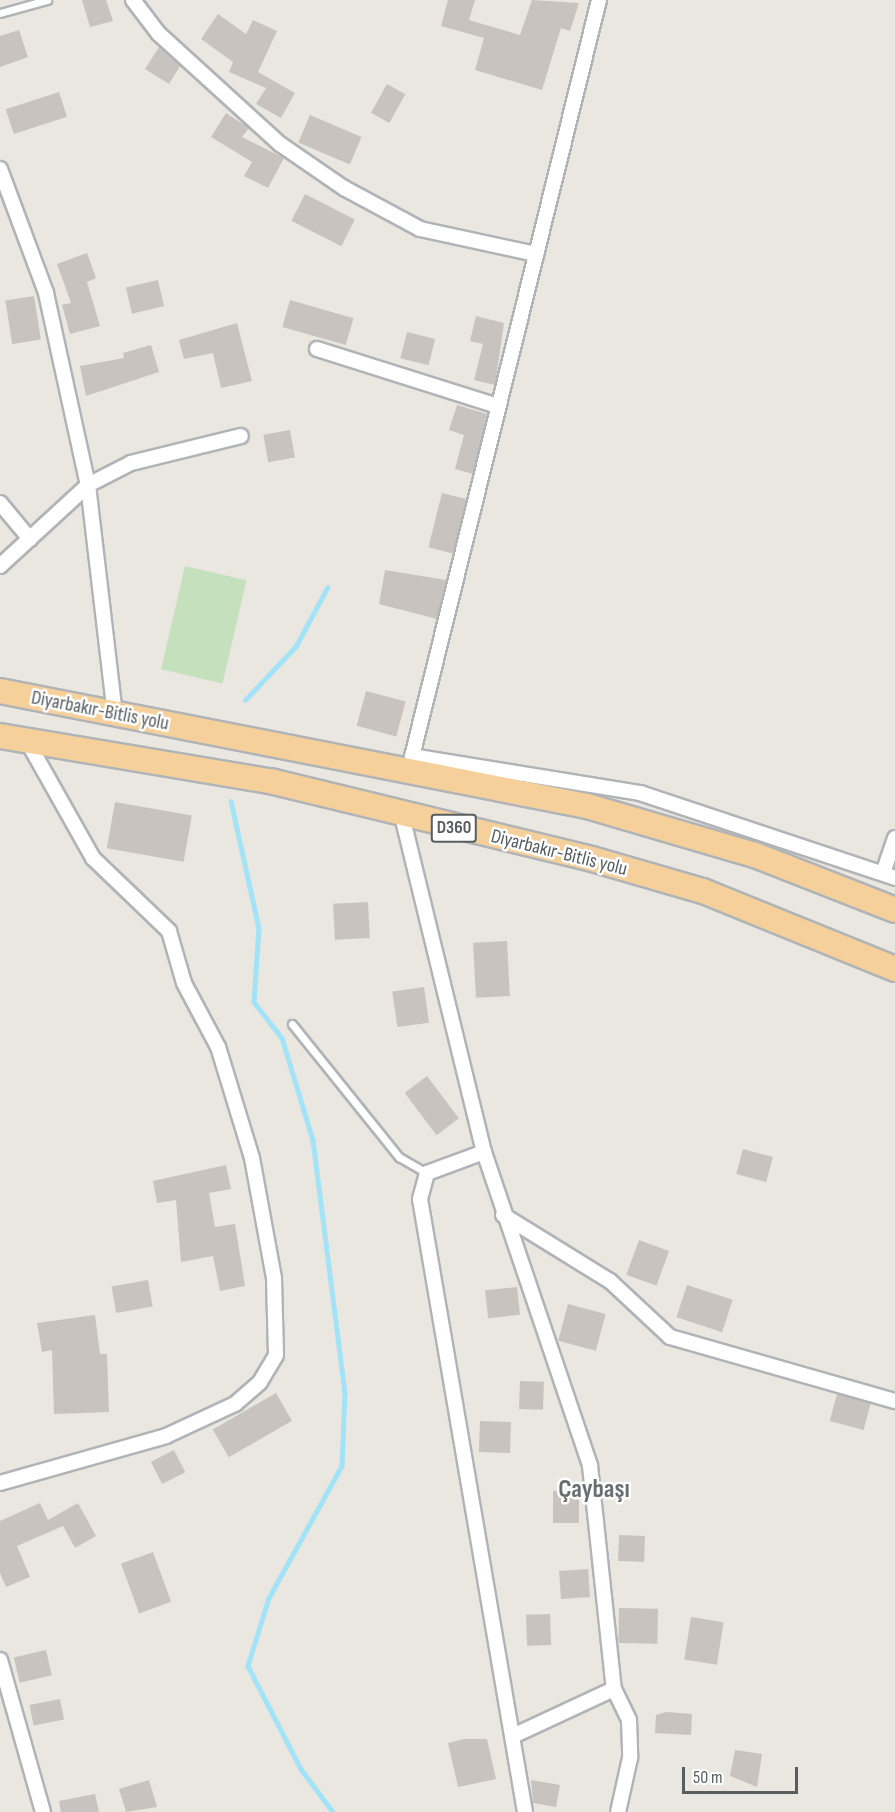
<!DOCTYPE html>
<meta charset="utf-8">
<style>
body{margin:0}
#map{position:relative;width:895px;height:1812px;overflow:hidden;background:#eae6e0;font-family:"Sofia Sans Condensed",sans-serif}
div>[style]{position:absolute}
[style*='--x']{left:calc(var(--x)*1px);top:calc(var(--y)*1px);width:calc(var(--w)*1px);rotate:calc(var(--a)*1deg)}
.green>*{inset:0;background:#c4e0bd;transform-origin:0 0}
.stream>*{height:4.5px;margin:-2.25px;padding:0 2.25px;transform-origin:2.25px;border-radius:2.25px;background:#a3e3f7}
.building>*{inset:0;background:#c8c3be;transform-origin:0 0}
.roads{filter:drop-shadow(2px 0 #b0b4b7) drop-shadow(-2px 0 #b0b4b7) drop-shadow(0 2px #b0b4b7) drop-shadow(0 -2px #b0b4b7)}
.service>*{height:7px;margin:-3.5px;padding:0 3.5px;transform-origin:3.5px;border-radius:3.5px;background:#fff}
.minor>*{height:14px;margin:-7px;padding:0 7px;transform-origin:7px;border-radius:7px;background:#fff}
.trunk>*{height:24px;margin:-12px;padding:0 12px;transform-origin:12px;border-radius:12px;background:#f5d09a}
span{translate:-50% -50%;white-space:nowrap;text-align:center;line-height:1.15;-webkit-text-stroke:5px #fff;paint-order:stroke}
.shield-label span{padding:2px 4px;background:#fff;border:2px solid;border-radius:4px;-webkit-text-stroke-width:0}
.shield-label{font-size:18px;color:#585d5f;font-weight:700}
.street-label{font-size:20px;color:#585d5f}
.district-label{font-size:26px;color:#696f71;font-weight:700}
.scale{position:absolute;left:682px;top:1767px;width:116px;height:27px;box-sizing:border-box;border:3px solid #585d5f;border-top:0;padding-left:8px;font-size:18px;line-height:21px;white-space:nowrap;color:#585d5f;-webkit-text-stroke:4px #fff;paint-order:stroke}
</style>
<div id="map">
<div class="green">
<i style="left:185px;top:566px;width:63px;height:106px;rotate:13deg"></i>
</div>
<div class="stream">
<i style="--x:245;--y:700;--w:74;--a:-46.6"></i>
<i style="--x:296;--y:646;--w:66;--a:-61.9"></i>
<i style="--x:231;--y:801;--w:130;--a:77.6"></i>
<i style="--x:259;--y:928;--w:74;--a:93.9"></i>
<i style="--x:254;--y:1002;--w:46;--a:52.1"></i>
<i style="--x:282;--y:1038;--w:107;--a:73.1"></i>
<i style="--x:313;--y:1140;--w:254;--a:82.8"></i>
<i style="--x:345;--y:1392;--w:74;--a:92.3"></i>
<i style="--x:342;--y:1466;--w:151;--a:118.9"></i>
<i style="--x:269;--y:1598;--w:71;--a:107.2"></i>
<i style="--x:248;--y:1666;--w:116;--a:62.8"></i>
<i style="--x:301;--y:1769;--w:54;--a:53.3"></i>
</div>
<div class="building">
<i style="clip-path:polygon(82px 0,106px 0,113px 21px,90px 27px)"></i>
<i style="clip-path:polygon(448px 0,475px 0,469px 20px,520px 35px,532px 0,579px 3px,570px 31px,561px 28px,542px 90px,475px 70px,484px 38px,441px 26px)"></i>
<i style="clip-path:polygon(218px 14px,246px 34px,253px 20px,277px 31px,258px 72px,295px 93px,281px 118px,256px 104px,266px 88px,229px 72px,233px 62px,201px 39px)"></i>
<i style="clip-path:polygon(19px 30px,28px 57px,0 67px,0 36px)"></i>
<i style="clip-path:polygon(159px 47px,180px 66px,169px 84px,145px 69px)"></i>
<i style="left:387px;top:84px;width:21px;height:33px;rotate:29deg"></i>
<i style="left:59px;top:92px;width:26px;height:56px;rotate:72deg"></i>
<i style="clip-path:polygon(226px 113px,249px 128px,242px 137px,284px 158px,268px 188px,244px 176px,252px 162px,211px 137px)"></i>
<i style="left:310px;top:115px;width:56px;height:30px;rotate:23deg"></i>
<i style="left:305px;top:194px;width:56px;height:30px;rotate:27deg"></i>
<i style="clip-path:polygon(87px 253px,96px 278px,87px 282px,100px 326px,70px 334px,62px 305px,71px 303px,57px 264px)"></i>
<i style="left:158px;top:280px;width:27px;height:33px;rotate:77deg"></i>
<i style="left:34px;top:296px;width:44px;height:29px;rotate:81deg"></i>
<i style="left:290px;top:300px;width:66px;height:28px;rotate:16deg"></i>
<i style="clip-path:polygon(476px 316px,504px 323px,495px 385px,474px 380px,483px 344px,470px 341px)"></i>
<i style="clip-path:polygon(237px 323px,252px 381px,221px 388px,213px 353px,184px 359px,179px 340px)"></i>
<i style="left:407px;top:332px;width:29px;height:27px;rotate:14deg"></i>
<i style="clip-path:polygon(151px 345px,159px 372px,86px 396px,80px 366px,124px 358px,123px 353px)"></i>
<i style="clip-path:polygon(457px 405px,487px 414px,473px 474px,455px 469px,464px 435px,449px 430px)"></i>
<i style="left:290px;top:430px;width:28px;height:27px;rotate:80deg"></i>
<i style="left:442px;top:493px;width:25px;height:56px;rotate:14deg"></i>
<i style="clip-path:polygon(385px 570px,446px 580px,437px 619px,379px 604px)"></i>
<i style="left:366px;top:691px;width:41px;height:36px;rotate:15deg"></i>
<i style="left:115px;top:802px;width:78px;height:47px;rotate:10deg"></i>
<i style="left:368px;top:902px;width:36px;height:35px;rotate:87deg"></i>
<i style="left:507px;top:941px;width:55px;height:34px;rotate:87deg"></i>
<i style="left:424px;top:987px;width:36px;height:32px;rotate:82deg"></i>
<i style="left:427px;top:1076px;width:53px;height:28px;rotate:53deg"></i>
<i style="left:743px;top:1149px;width:31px;height:26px;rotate:15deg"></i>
<i style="clip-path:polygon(226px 1165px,231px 1189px,209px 1193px,215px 1227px,235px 1224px,245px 1286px,220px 1291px,213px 1256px,181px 1262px,176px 1200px,157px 1203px,153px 1181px)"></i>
<i style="left:639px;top:1240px;width:32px;height:37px;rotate:20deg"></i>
<i style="left:148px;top:1280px;width:27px;height:37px;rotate:80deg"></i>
<i style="left:687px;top:1285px;width:48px;height:34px;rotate:18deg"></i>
<i style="left:517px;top:1287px;width:28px;height:32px;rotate:84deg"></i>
<i style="left:568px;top:1304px;width:39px;height:38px;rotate:15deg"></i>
<i style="clip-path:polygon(95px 1315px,100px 1354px,107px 1354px,109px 1412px,54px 1414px,52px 1350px,42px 1352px,37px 1323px)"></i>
<i style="left:520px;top:1381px;width:24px;height:28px;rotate:2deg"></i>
<i style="left:276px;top:1393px;width:32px;height:73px;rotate:60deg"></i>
<i style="left:837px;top:1394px;width:35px;height:28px;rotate:15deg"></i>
<i style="left:480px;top:1421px;width:31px;height:31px;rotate:2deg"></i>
<i style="left:174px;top:1450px;width:25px;height:26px;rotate:63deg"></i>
<i style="left:553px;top:1491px;width:26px;height:32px"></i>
<i style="clip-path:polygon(40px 1503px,48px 1520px,78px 1503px,96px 1536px,75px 1548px,63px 1526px,17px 1546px,30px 1577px,6px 1587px,0 1573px,0 1521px)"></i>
<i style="left:619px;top:1535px;width:26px;height:26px;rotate:2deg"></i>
<i style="left:153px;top:1552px;width:53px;height:34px;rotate:70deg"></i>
<i style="left:588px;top:1569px;width:28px;height:29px;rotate:86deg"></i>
<i style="left:619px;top:1608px;width:39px;height:35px;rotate:1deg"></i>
<i style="left:550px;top:1614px;width:31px;height:24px;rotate:88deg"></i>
<i style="left:691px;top:1617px;width:33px;height:43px;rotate:9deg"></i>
<i style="left:46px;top:1650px;width:26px;height:33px;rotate:77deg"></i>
<i style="left:60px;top:1699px;width:21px;height:31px;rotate:79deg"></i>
<i style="clip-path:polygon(666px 1712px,692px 1714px,691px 1735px,655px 1733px,656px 1715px)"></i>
<i style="clip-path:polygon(464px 1739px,487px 1739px,496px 1779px,458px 1787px,448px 1743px)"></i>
<i style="clip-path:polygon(735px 1750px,762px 1754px,757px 1787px,730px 1776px)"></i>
<i style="clip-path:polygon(149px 1780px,157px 1807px,126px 1812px,119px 1789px)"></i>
<i style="clip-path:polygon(531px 1780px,560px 1785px,556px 1807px,533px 1803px)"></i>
<i style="clip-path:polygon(95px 1794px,99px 1812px,61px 1812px,59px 1801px)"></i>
</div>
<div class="roads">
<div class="service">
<i style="--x:0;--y:13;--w:49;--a:-15.5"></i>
<i style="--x:292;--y:1024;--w:171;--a:51.2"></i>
<i style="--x:399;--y:1157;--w:32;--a:30"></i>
</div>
<div class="minor">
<i style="--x:133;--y:0;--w:43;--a:52.6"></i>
<i style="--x:159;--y:34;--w:164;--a:42.3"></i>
<i style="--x:280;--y:144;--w:78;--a:34.5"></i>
<i style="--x:344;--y:188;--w:86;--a:28.3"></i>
<i style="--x:420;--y:229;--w:119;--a:12.2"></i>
<i style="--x:0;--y:169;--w:132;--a:69.6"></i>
<i style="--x:46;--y:293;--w:197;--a:77.7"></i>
<i style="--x:88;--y:485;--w:233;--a:83.3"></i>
<i style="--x:317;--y:349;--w:190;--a:17.5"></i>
<i style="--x:0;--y:503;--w:47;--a:50.2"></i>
<i style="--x:0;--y:566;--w:120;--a:-42.6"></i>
<i style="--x:88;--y:485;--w:48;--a:-27.1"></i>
<i style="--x:131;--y:463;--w:113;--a:-13.8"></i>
<i style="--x:412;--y:756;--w:231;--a:9.2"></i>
<i style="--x:640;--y:793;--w:269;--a:18.4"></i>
<i style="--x:408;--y:773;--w:796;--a:-76.12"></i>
<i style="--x:402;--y:816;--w:346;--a:76.3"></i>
<i style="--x:484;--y:1152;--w:331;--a:71.3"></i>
<i style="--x:590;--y:1466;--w:224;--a:83.9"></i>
<i style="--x:614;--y:1689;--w:34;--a:64"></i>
<i style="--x:629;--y:1720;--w:38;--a:88"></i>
<i style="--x:630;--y:1758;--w:55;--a:102.5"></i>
<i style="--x:883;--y:873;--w:37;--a:-71"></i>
<i style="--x:484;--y:1152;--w:61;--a:159.8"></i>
<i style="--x:427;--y:1173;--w:27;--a:105"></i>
<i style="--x:420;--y:1199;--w:622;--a:80.28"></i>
<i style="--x:503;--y:1215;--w:126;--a:31.7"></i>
<i style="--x:610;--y:1281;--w:82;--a:43"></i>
<i style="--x:670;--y:1337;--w:234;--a:15.9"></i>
<i style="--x:0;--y:1483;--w:173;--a:-15.8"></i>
<i style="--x:166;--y:1436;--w:76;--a:-24.9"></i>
<i style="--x:235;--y:1404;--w:33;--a:-41"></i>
<i style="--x:260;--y:1382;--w:31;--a:-59"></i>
<i style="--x:276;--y:1355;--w:77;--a:-91.5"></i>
<i style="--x:274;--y:1278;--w:122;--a:-100.4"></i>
<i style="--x:252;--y:1158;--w:116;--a:-107"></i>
<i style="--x:218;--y:1047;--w:72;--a:-118"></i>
<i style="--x:184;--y:983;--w:54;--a:-106.1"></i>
<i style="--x:169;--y:931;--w:105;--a:-136.2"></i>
<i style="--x:93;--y:858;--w:134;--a:-119.4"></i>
<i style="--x:0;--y:1660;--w:158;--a:74.2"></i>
<i style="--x:513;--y:1736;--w:111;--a:-25"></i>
</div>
<div class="trunk">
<i style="--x:0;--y:691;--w:598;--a:11.08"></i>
<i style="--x:587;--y:806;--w:175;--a:16.3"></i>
<i style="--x:755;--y:855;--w:150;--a:21.4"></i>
<i style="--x:0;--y:736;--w:274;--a:9.5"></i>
<i style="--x:270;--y:781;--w:331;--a:13.6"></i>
<i style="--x:592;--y:859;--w:116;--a:16.1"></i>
<i style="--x:703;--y:891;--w:207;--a:22.1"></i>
</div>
</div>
<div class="shield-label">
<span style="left:454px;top:828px">D360</span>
</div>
<div class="street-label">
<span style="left:100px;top:711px;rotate:11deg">Diyarbakır-Bitlis yolu</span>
<span style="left:559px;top:853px;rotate:14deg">Diyarbakır-Bitlis yolu</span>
</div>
<div class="district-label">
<span style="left:594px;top:1490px">Çaybaşı</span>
</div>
<div class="scale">50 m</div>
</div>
